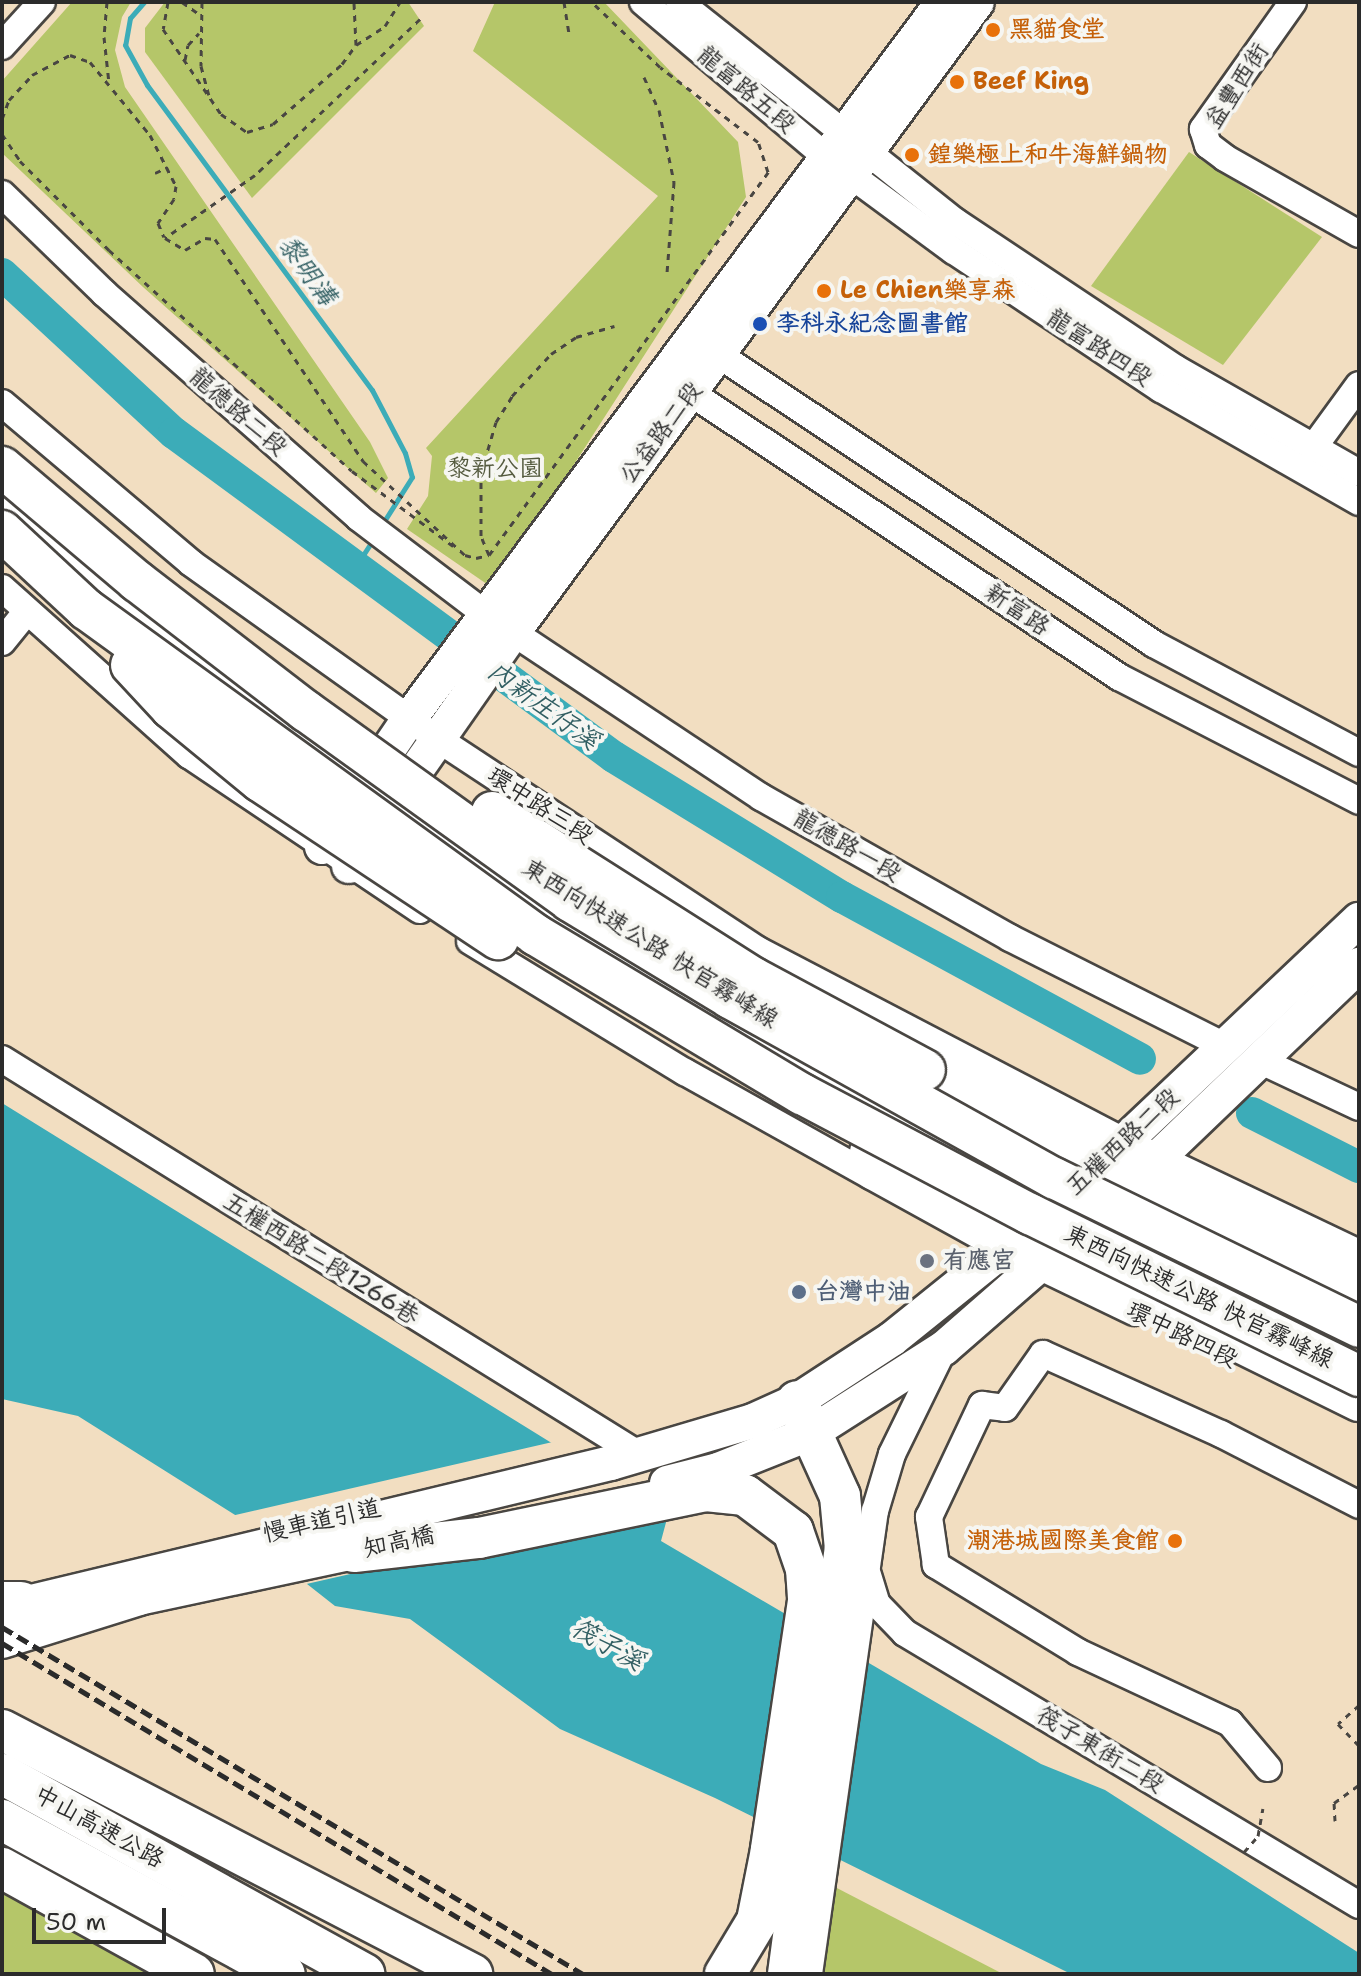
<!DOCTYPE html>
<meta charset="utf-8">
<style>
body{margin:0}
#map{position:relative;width:1361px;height:1976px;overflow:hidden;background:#f2dec1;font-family:"Shantell Sans","LXGW WenKai TC",sans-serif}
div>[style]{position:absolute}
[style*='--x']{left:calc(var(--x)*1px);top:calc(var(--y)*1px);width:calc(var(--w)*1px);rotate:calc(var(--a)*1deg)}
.green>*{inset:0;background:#b5c669}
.water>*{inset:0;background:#3cacb8}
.pier>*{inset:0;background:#f2dec1}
.stream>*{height:5px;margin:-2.5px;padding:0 2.5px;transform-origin:2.5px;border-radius:2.5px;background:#3cacb8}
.river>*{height:32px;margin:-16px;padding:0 16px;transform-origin:16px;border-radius:16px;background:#3cacb8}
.path>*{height:3px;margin-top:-1.5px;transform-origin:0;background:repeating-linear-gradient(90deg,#494642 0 6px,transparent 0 12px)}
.roads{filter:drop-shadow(2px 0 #494642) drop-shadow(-2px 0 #494642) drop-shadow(0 2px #494642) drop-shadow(0 -2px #494642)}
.minor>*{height:26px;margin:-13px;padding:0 13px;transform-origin:13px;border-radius:13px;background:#fff}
.major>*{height:34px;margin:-17px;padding:0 17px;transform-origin:17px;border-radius:17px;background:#fff}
.highway>*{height:40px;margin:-20px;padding:0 20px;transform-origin:20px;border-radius:20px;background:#fff}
.rail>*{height:5px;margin-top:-2.5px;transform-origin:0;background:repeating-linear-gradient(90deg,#2b2b2b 0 12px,transparent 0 18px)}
.path-bridge>*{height:3px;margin-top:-1.5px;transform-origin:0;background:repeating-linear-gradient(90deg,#494642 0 6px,transparent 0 12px)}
.bridges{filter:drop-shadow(2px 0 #494642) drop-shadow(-2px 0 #494642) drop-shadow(0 2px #494642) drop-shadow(0 -2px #494642)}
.highway-bridge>*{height:40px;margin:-20px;padding:0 20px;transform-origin:20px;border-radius:20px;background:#fff}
.dots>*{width:22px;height:22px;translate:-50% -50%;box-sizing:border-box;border:4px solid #f6f6f2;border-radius:50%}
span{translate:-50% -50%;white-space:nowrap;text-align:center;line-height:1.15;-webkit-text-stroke:8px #f6f6f2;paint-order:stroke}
.food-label{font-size:24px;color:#c56008;font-weight:700}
.left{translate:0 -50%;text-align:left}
.right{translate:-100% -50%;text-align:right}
.street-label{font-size:24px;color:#2b2b2b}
.transit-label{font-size:24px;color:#164399;font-weight:700}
.park-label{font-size:24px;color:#545a3e}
.worship-label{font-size:24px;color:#5b616d;font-weight:700}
.service-label{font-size:24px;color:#4e5e75;font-weight:700}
.water-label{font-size:26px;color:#325f63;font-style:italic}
.frame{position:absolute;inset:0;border:4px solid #2b2b2b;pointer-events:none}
.scale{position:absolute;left:32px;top:1908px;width:134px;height:36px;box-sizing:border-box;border:4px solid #2b2b2b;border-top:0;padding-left:10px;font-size:24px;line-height:28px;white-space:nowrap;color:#2b2b2b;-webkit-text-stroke:6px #f6f6f2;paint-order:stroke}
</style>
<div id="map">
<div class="green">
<i style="clip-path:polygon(72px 2px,131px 2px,122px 17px,115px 50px,125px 87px,370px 442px,388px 478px,376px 493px,143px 287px,2px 153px,2px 81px)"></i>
<i style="clip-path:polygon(165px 2px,408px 2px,424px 26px,252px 198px,145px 52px,145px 28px)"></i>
<i style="clip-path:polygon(495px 2px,604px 2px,738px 142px,746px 197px,494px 589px,407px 529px,428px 496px,432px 456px,426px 448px,658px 196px,473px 51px)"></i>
<i style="clip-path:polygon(1189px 152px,1322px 237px,1223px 365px,1091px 286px)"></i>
<i style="clip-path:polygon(833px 1886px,1003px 1974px,820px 1974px)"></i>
<i style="clip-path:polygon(2px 1890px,166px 1974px,2px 1974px)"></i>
</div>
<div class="water">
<i style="clip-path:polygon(2px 1103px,668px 1515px,661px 1541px,1041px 1764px,1105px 1790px,1359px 1953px,1359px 1974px,1071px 1974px,715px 1798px,560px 1729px,410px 1619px,335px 1606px,274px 1558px,251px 1525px,78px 1416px,2px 1399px)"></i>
</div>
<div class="pier">
<i style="clip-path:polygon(557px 1441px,659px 1504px,302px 1585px,271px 1561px,248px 1528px,231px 1516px)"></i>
</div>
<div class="stream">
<i style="--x:144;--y:2;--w:21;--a:131"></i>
<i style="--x:130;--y:18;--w:27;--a:100"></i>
<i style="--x:125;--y:45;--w:46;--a:61.2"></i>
<i style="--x:147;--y:85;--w:379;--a:53.6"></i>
<i style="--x:372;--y:390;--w:71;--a:62.4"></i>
<i style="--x:405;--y:453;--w:25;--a:74"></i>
<i style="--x:412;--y:477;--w:58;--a:122.3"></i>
<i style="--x:354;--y:569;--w:37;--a:-57"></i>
</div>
<div class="river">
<i style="--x:2;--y:274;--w:234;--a:42.8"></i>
<i style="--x:174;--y:433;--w:546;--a:36.37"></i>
<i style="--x:614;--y:757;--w:268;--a:31.6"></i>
<i style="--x:842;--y:897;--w:339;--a:28.5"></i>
<i style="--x:1252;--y:1113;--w:120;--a:26.8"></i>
</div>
<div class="path">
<i style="--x:107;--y:2;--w:35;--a:95"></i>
<i style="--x:104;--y:37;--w:46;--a:83.8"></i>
<i style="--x:168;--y:2;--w:27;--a:100"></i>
<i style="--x:163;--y:29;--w:103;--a:55.7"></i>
<i style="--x:221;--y:114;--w:32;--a:35"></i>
<i style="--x:247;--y:132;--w:27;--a:-17"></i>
<i style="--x:273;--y:124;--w:91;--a:-41"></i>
<i style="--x:342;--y:64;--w:24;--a:-54"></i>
<i style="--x:356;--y:45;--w:43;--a:-92.7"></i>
<i style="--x:182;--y:2;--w:19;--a:35"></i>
<i style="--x:202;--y:2;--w:64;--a:90.9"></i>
<i style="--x:201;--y:66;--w:30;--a:75"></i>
<i style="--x:564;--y:2;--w:31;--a:81"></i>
<i style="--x:420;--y:19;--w:227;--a:136.6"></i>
<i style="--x:255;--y:175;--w:110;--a:145"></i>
<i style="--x:165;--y:238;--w:23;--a:31"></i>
<i style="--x:185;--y:250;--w:23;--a:-31"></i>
<i style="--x:205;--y:238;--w:10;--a:6"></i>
<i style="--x:215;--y:239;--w:267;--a:56.3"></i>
<i style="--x:363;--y:461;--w:139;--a:42.7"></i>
<i style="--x:465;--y:555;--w:11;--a:15"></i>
<i style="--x:476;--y:558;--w:13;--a:-13"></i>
<i style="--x:489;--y:555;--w:21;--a:-113"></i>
<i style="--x:481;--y:536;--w:63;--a:-90"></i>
<i style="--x:481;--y:473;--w:53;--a:-73.6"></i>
<i style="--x:496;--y:422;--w:31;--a:-58"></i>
<i style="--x:512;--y:396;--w:57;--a:-47.1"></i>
<i style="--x:551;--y:354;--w:30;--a:-34"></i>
<i style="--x:576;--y:337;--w:40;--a:-16"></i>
<i style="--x:356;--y:45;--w:35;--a:-33"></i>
<i style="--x:385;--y:26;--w:28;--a:-58"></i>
<i style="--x:185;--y:60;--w:15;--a:-79"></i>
<i style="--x:188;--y:45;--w:16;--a:-47"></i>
<i style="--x:644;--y:77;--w:36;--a:66"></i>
<i style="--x:659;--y:110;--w:74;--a:78.2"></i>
<i style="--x:674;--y:182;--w:91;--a:94.4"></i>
<i style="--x:2;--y:119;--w:20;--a:-70"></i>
<i style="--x:9;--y:100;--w:34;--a:-47"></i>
<i style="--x:32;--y:75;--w:43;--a:-27.8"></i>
<i style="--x:70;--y:55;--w:21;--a:19"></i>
<i style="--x:90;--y:62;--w:94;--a:50.6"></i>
<i style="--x:150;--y:135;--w:57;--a:63"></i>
<i style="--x:176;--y:186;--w:13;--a:99"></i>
<i style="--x:174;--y:199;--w:29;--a:124"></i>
<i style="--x:158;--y:223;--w:15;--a:67"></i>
<i style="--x:2;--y:134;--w:32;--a:56"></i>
<i style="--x:20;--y:161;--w:126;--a:45"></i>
<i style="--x:109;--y:250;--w:328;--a:42.3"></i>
<i style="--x:352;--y:471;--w:126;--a:36.6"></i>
<i style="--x:155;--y:173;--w:14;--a:-25"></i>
<i style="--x:489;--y:555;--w:474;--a:-53.9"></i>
<i style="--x:768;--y:172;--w:32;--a:-108"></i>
<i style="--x:758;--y:142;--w:123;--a:-142.6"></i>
<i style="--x:660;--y:67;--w:94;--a:-136.3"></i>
<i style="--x:1359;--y:1705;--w:28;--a:138"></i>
<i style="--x:1338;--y:1724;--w:30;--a:46"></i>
<i style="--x:1335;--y:1821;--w:18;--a:-93"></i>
<i style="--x:1334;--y:1803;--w:31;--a:-36"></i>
</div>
<div class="roads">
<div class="minor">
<i style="--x:643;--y:2;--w:243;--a:40.2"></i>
<i style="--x:829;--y:159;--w:155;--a:36.4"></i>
<i style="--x:954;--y:251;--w:249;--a:33.7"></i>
<i style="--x:1161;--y:389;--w:228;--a:29.7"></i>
<i style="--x:679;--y:2;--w:354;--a:38.5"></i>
<i style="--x:956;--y:222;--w:263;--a:33.7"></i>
<i style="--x:1175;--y:368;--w:212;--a:29.7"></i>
<i style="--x:1293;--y:2;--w:156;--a:125.3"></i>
<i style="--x:1203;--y:129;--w:17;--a:73"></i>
<i style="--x:1208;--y:145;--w:21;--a:37"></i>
<i style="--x:1225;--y:158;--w:154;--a:29.6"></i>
<i style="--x:2;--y:46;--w:59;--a:-47.7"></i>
<i style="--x:2;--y:194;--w:142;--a:44.1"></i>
<i style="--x:104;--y:293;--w:340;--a:41.4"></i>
<i style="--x:359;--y:518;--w:161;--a:37.2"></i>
<i style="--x:487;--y:615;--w:329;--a:33.6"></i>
<i style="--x:761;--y:797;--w:286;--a:29.5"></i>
<i style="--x:1010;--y:938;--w:241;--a:26.7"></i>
<i style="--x:719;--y:355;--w:522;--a:33.6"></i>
<i style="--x:1154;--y:644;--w:232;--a:28"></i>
<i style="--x:691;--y:393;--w:514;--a:33.57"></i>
<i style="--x:1119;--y:677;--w:270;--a:27.3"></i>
<i style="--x:2;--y:403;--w:248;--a:40.2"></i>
<i style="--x:191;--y:563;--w:303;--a:35.5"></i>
<i style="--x:438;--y:739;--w:383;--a:33.4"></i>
<i style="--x:758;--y:950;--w:413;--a:27.6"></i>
<i style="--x:1124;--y:1141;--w:260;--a:25.5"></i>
<i style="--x:1313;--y:448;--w:78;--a:-53.9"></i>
<i style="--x:2;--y:508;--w:201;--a:40.4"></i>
<i style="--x:2;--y:588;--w:251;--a:41.8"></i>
<i style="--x:189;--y:755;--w:278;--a:33.9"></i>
<i style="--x:147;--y:616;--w:509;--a:36.22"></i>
<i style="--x:558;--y:917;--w:189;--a:31.6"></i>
<i style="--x:719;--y:1016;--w:334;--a:28.6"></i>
<i style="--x:2;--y:642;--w:38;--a:-51"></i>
<i style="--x:470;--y:941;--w:252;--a:31.4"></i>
<i style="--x:685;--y:1072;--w:213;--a:29.2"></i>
<i style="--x:871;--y:1176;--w:153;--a:28.9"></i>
<i style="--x:1005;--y:1250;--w:143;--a:25.7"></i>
<i style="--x:2;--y:1059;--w:752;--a:31.85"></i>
<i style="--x:1259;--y:1060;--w:110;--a:25.2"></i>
<i style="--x:868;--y:1575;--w:30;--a:73"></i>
<i style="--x:877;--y:1604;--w:40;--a:46"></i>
<i style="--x:905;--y:1633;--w:529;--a:30.93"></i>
<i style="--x:1268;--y:1768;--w:59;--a:-130.2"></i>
<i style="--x:1230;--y:1723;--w:168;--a:-155"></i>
<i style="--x:1078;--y:1652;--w:167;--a:-148.5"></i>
<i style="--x:936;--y:1565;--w:49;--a:-98.3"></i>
<i style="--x:929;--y:1517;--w:124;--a:-64.7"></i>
<i style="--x:982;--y:1405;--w:23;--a:7"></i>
<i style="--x:1005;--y:1408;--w:66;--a:-54.9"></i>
<i style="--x:1043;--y:1354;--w:195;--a:24.2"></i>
<i style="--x:1221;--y:1434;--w:155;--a:27.2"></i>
<i style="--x:809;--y:1974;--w:468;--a:-81.9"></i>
<i style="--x:875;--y:1511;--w:59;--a:-73.4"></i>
<i style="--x:892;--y:1454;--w:118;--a:-63.9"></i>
</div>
<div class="major">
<i style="--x:322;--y:847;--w:155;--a:-55.8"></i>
<i style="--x:409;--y:719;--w:894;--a:-53.32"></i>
<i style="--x:349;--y:866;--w:286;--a:-55"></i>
<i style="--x:513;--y:632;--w:782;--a:-53.63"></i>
<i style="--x:1086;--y:1178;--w:376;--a:-43.4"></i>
<i style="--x:667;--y:1483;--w:53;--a:-14.3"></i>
<i style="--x:718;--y:1470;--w:100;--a:-21.7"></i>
<i style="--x:811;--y:1433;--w:158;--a:-32.6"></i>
<i style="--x:944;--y:1348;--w:228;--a:-41.1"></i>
<i style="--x:1116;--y:1198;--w:337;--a:-43.8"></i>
<i style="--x:2;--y:1609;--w:626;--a:-13.48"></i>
<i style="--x:611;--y:1463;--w:148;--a:-16.5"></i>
<i style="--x:753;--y:1421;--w:48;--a:-24.4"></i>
<i style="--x:797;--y:1401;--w:113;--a:-33.1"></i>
<i style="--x:892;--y:1339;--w:191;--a:-38.8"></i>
<i style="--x:2;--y:1641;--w:144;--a:-17.4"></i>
<i style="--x:139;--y:1598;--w:243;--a:-12.1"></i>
</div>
<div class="highway">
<i style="--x:925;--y:1070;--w:486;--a:26.7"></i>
<i style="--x:870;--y:1152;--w:174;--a:28.5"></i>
<i style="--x:1023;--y:1235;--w:375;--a:26.3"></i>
<i style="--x:354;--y:1552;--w:126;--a:-6.4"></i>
<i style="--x:479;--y:1538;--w:232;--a:-11.7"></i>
<i style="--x:706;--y:1491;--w:39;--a:6"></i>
<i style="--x:745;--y:1495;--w:60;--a:36.9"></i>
<i style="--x:793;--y:1531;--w:40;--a:71.1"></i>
<i style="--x:806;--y:1569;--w:32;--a:86"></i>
<i style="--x:808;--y:1601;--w:252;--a:98.5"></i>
<i style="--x:771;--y:1850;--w:72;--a:101.2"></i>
<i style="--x:757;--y:1921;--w:62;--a:121.1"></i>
<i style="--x:2;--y:1602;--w:19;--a:0"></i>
<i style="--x:2;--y:1730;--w:530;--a:27.44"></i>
<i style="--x:2;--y:1774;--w:414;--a:28.9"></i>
<i style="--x:2;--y:1820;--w:322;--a:28.6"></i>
<i style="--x:2;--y:1868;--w:219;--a:28.9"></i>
<i style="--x:788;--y:1974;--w:429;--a:-82.4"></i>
<i style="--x:845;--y:1549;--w:53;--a:-95.4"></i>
<i style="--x:840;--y:1496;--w:104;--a:-114.4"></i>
</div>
</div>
<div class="rail">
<i style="--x:2;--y:1627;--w:677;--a:30.85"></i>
<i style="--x:2;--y:1643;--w:642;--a:31.04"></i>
</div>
<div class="path-bridge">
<i style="--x:1244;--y:1852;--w:21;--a:-49"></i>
<i style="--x:1258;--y:1836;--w:28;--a:-80"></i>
</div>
<div class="bridges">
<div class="highway-bridge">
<i style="--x:2;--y:467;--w:177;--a:40.2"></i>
<i style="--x:137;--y:581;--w:213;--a:37.6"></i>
<i style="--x:306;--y:711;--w:325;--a:35.7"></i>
<i style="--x:570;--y:901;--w:187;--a:31.2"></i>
<i style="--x:730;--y:998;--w:371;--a:29.1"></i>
<i style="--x:1054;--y:1178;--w:339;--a:26"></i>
<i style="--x:2;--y:531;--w:115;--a:42.9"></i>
<i style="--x:86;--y:609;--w:556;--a:35.92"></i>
<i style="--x:536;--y:935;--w:310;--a:30.9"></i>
<i style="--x:802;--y:1094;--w:258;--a:27.8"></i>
<i style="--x:1030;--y:1214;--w:367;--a:26.2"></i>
<i style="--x:131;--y:665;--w:59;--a:47.1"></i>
<i style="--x:171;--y:708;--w:115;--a:39.4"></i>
<i style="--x:260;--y:781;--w:286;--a:33.6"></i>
<i style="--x:492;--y:812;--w:310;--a:32.4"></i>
<i style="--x:754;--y:978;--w:194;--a:28.3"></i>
</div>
</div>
<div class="dots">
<i style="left:993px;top:30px;background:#e8710a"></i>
<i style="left:957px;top:82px;background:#e8710a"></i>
<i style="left:912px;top:155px;background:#e8710a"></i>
<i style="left:824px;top:291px;background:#e8710a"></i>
<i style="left:760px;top:324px;background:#1a4fb4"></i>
<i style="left:927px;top:1261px;background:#6b7280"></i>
<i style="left:799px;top:1292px;background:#5c6f8a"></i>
<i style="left:1175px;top:1541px;background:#e8710a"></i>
</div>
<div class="food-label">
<span class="left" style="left:1009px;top:30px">黑貓食堂</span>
<span class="left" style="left:973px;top:82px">Beef King</span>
<span class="left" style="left:928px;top:155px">鍠樂極上和牛海鮮鍋物</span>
<span class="left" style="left:840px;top:291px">Le Chien樂享森</span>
<span class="right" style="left:1159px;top:1541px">潮港城國際美食館</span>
</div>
<div class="street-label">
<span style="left:1237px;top:86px;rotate:-57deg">益豐西街</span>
<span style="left:746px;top:90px;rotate:40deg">龍富路五段</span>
<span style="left:1099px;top:348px;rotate:33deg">龍富路四段</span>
<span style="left:238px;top:412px;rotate:41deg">龍德路二段</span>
<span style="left:661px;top:433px;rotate:-53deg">公益路二段</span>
<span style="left:1017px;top:610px;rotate:34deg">新富路</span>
<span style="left:540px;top:806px;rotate:33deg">環中路三段</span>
<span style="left:847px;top:846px;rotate:30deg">龍德路一段</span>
<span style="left:650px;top:944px;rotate:32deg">東西向快速公路 快官霧峰線</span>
<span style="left:1123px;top:1142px;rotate:-43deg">五權西路二段</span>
<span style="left:321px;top:1259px;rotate:32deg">五權西路二段1266巷</span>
<span style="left:1199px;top:1297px;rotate:26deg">東西向快速公路 快官霧峰線</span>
<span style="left:1182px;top:1335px;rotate:26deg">環中路四段</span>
<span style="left:322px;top:1521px;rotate:-13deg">慢車道引道</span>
<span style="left:399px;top:1542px;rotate:-12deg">知高橋</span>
<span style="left:1100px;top:1750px;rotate:31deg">筏子東街二段</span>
<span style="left:99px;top:1827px;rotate:29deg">中山高速公路</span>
</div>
<div class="transit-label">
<span class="left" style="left:776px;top:324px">李科永紀念圖書館</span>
</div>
<div class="park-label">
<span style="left:495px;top:469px">黎新公園</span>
</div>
<div class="worship-label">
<span class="left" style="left:943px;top:1261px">有應宮</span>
</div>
<div class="service-label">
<span class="left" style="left:815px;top:1292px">台灣中油</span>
</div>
<div class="water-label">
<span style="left:308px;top:270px;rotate:54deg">黎明溝</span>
<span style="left:544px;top:705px;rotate:36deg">內新庄仔溪</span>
<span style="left:608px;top:1644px;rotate:29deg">筏子溪</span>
</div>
<div class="frame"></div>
<div class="scale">50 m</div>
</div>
